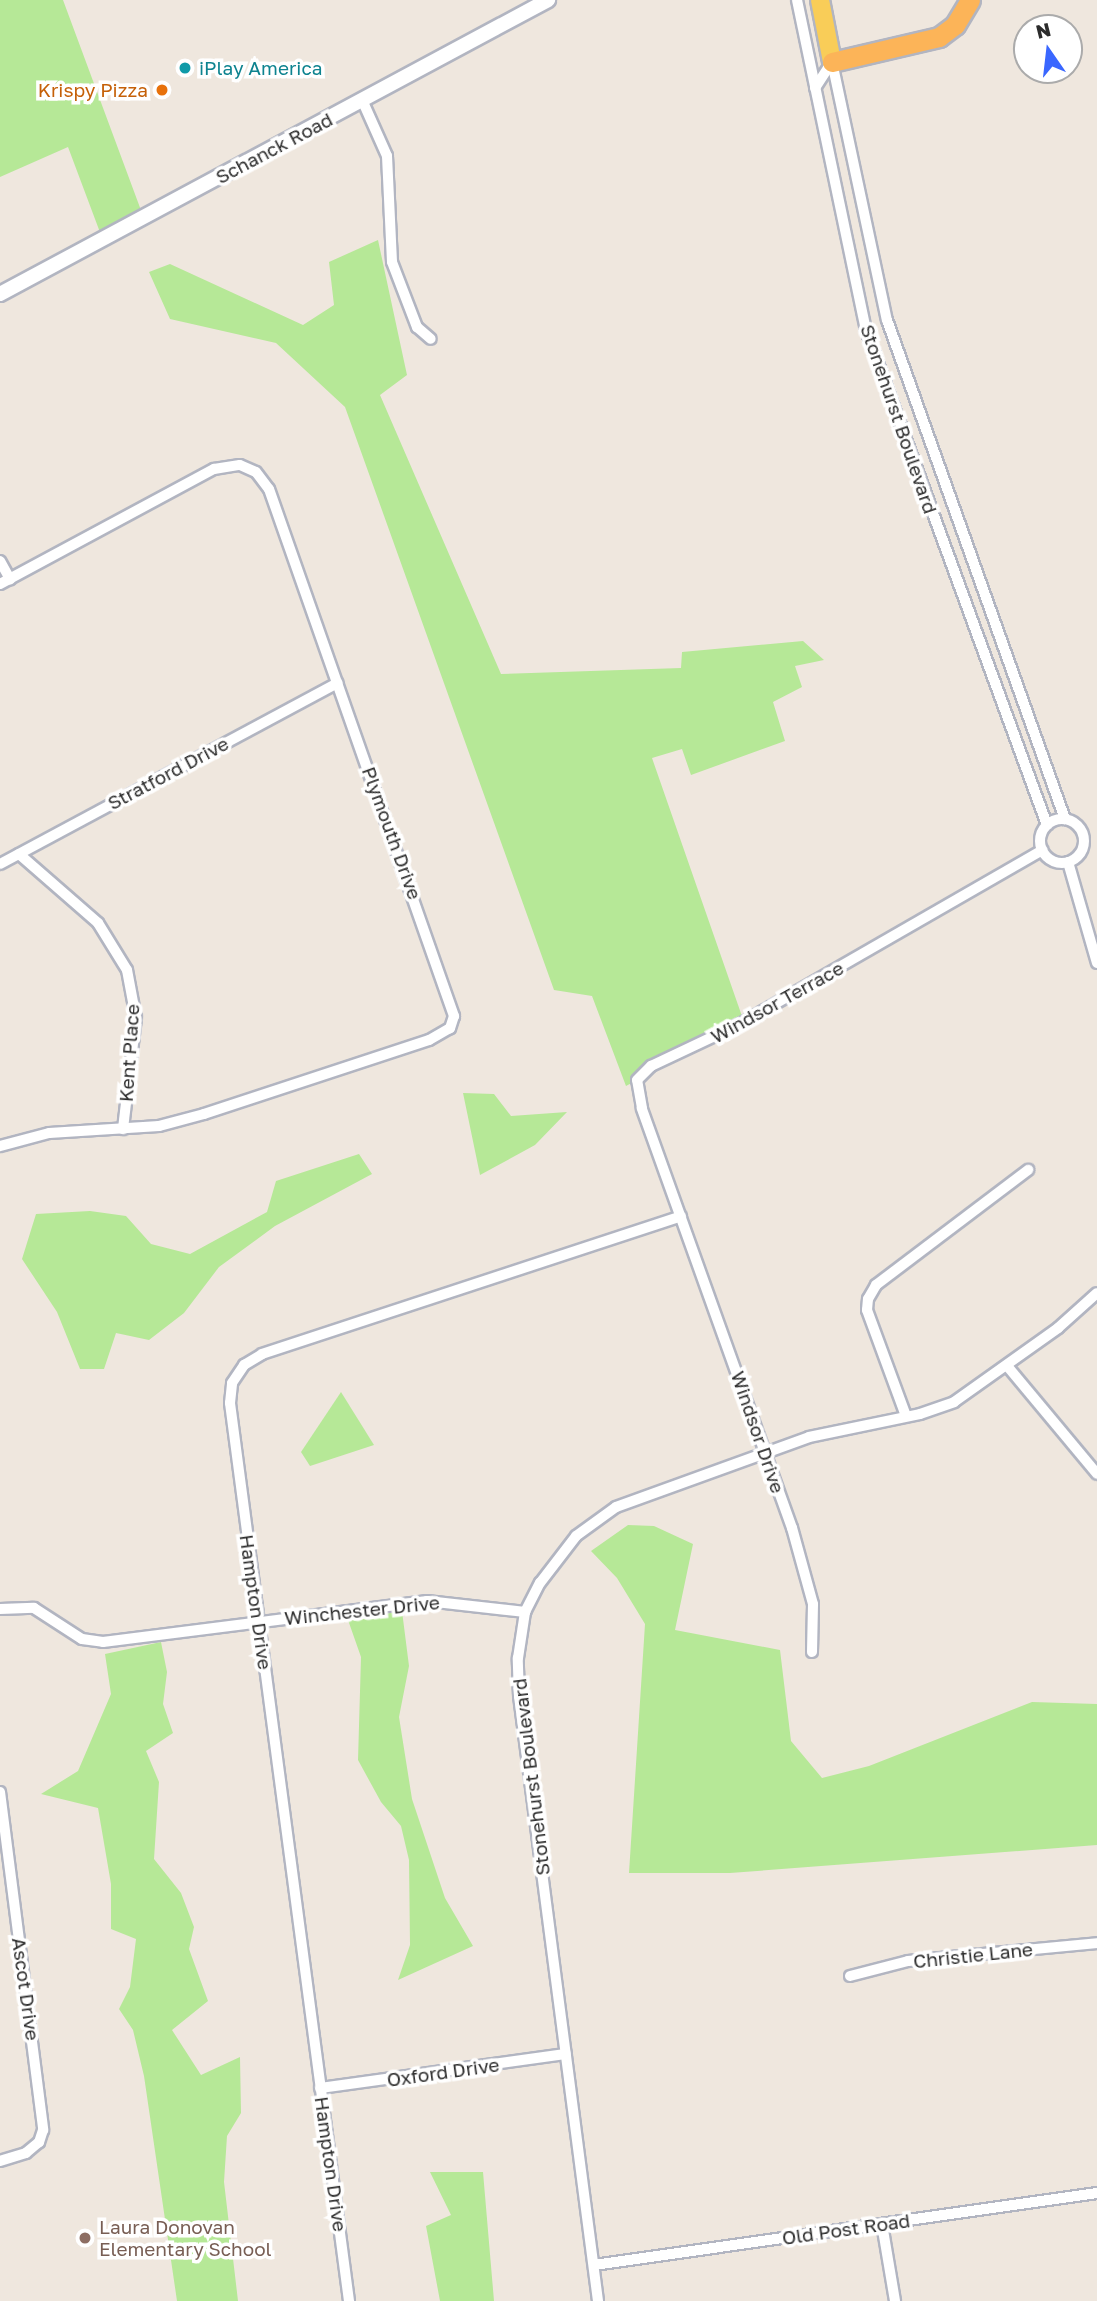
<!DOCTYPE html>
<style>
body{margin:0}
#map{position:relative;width:1097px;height:2301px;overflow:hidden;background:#efe7de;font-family:"Golos Text",sans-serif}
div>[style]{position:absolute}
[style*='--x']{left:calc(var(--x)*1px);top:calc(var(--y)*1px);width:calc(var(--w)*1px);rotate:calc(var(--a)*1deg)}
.green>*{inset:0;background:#b6e897}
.roads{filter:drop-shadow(2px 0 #b2b5c1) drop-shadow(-2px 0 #b2b5c1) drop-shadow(0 2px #b2b5c1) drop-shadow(0 -2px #b2b5c1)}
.minor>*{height:10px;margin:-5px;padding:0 5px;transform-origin:5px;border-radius:5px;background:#fff}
.minor>.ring{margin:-5px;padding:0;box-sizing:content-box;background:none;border:10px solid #fff;border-radius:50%}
.tertiary>*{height:14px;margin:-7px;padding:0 7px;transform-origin:7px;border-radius:7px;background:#fff}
.primary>*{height:18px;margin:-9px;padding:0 9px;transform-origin:9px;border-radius:9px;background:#f9cd58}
.trunk>*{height:19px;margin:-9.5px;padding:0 9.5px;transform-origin:9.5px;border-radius:9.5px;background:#fcb458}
.dots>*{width:19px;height:19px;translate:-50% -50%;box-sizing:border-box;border:4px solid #fff;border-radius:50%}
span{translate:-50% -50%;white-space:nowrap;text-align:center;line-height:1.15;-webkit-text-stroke:7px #fff;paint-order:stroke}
.culture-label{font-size:19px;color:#0d838f}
.left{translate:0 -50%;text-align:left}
.food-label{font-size:19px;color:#c56008}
.right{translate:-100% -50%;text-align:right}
.street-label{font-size:19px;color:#2c2c2c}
.education-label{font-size:19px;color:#785e54}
.north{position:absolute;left:1013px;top:14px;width:70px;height:70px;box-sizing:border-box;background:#fff;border:2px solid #ababab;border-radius:50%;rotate:346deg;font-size:19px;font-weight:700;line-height:28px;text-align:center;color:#2c2c2c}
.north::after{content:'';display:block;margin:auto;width:24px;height:32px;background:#3a67ff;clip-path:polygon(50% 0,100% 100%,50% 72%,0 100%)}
</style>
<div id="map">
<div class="green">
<i style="clip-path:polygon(0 0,63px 0,142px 213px,101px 235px,68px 147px,0 177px)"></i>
<i style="clip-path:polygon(378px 240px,407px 375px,380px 395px,501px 674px,681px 668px,682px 652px,803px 641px,824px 660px,795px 666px,802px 687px,773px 702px,785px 741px,691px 775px,682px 749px,652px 758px,744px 1022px,626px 1086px,592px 996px,554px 990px,345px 407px,276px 343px,170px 319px,149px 272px,170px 264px,303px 325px,334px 305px,329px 262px)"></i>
<i style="clip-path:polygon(463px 1093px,494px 1094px,511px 1116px,567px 1112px,535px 1145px,480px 1175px)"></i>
<i style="clip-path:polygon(359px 1154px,372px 1174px,275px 1226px,219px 1267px,184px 1313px,149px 1340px,116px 1333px,104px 1369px,80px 1369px,57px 1312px,22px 1259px,36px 1214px,90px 1211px,126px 1216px,151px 1244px,190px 1254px,267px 1212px,276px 1181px)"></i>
<i style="clip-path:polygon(341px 1392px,374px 1445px,310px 1466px,301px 1452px)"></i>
<i style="clip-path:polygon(628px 1525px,654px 1526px,693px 1544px,675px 1630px,780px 1650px,791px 1741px,822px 1778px,869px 1766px,1032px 1702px,1097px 1704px,1097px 1845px,730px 1873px,629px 1873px,645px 1624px,617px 1578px,591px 1551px)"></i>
<i style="clip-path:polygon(402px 1611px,409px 1666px,399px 1717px,412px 1799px,445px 1898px,473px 1946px,398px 1980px,410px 1945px,409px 1860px,401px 1826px,381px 1802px,358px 1760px,361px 1657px,348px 1620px)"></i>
<i style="clip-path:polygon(161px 1642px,167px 1672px,163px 1704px,173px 1733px,146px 1751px,159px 1782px,154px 1859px,181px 1893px,194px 1927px,189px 1949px,208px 2001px,172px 2030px,201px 2075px,240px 2057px,241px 2113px,227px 2136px,224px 2182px,238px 2301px,177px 2301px,144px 2076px,133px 2030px,119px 2009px,130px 1987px,136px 1939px,111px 1929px,111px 1884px,98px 1808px,41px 1794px,78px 1771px,111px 1694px,105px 1654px)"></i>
<i style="clip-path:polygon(430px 2172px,483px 2172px,494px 2301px,440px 2301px,426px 2226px,451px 2215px)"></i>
</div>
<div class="roads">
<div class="minor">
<i style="--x:797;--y:0;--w:337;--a:78.2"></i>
<i style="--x:866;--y:330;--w:527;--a:69.91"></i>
<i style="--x:832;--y:62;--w:264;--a:78"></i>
<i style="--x:887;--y:320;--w:530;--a:70.37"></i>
<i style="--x:815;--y:88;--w:31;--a:-57"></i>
<i style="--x:363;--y:102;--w:59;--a:66"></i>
<i style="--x:387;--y:156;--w:106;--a:87.3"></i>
<i style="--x:392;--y:262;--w:70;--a:69"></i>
<i style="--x:417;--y:327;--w:18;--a:41"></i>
<i style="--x:0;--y:561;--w:21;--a:61"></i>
<i style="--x:0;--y:584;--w:243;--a:-28.3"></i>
<i style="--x:214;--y:469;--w:26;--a:-9"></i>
<i style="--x:240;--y:465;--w:17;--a:24"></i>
<i style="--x:256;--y:472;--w:21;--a:53"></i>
<i style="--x:269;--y:489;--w:559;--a:70.66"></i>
<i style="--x:454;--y:1016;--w:13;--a:108"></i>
<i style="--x:450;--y:1028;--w:24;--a:150"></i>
<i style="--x:429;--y:1040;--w:237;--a:161.8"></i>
<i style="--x:204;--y:1114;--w:47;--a:165.1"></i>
<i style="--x:159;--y:1126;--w:110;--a:176.4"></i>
<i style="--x:49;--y:1133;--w:51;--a:165.1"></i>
<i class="ring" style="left:1040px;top:819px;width:34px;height:34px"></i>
<i style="--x:19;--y:854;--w:105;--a:41.1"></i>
<i style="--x:98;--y:923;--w:55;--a:58.3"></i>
<i style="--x:127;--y:970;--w:49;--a:79.4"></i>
<i style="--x:136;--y:1018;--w:112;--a:96.7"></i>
<i style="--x:1068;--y:862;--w:105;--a:74"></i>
<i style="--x:0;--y:864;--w:383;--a:-28.2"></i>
<i style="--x:1008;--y:1367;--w:139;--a:50.2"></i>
<i style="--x:906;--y:1416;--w:113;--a:-110.2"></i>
<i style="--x:867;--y:1310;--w:11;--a:-85"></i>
<i style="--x:868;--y:1299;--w:16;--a:-60"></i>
<i style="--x:876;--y:1285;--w:191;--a:-37.1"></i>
<i style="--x:0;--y:1609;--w:34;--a:-2"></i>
<i style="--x:34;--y:1608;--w:57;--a:32.9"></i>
<i style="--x:82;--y:1639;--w:21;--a:8"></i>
<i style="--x:103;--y:1642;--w:327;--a:-7.2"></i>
<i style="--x:427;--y:1601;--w:99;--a:6.4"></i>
<i style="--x:812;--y:1652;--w:48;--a:-88.8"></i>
<i style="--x:813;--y:1604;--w:79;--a:-105.4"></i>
<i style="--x:792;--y:1528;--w:446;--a:-109.7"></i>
<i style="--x:642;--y:1108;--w:28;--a:-100"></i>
<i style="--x:637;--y:1080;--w:20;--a:-45"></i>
<i style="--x:651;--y:1066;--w:98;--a:-25.3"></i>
<i style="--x:740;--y:1024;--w:349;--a:-29.9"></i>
<i style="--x:0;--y:1792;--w:341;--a:82.7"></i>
<i style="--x:43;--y:2130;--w:13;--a:108"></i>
<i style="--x:39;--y:2142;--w:17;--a:140"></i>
<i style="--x:26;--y:2153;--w:27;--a:163"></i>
<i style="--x:850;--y:1976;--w:60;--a:-14.5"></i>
<i style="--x:908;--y:1961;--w:190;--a:-5.4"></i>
<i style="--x:320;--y:2088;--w:248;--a:-7.9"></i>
<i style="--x:882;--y:2224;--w:78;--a:80.4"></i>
<i style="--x:594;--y:2265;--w:508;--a:-8.15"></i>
<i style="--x:349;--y:2301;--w:906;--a:-97.55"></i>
<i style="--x:230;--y:1403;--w:20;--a:-84"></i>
<i style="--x:232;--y:1383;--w:22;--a:-56"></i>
<i style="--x:244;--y:1365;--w:21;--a:-31"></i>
<i style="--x:262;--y:1354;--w:441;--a:-18.2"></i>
<i style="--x:598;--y:2301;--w:610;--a:-97.44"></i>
<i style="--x:519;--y:1696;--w:38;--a:-92"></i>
<i style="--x:518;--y:1658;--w:47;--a:-81.3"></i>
<i style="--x:525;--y:1612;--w:33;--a:-63"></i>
<i style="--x:540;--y:1583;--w:59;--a:-52.5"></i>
<i style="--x:576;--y:1536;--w:49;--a:-35.9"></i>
<i style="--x:616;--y:1507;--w:205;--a:-19.9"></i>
<i style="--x:809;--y:1437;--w:113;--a:-11.7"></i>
<i style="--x:920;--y:1414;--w:36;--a:-19"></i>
<i style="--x:954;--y:1402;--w:128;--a:-35.4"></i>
<i style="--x:1058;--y:1328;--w:52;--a:-41.9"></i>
</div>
<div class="tertiary">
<i style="--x:0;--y:294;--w:622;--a:-28.21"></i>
</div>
<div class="primary">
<i style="--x:820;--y:0;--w:63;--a:79"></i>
</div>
<div class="trunk">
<i style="--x:832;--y:62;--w:110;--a:-13.2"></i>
<i style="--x:939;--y:37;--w:20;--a:-37"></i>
<i style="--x:955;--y:25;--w:29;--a:-59"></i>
</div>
</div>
<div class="dots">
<i style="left:185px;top:68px;background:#0f9aa8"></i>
<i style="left:162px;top:90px;background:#e8710a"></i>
<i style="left:85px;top:2238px;background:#8d6e63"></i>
</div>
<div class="culture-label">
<span class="left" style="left:199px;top:68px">iPlay America</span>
</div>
<div class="food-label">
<span class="right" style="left:148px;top:90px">Krispy Pizza</span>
</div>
<div class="street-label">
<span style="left:274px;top:148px;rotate:-28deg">Schanck Road</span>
<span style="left:899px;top:419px;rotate:71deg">Stonehurst Boulevard</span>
<span style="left:168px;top:773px;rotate:-28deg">Stratford Drive</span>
<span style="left:392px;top:833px;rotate:70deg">Plymouth Drive</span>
<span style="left:777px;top:1002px;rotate:-29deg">Windsor Terrace</span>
<span style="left:129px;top:1053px;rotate:-86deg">Kent Place</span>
<span style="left:758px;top:1432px;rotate:71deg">Windsor Drive</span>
<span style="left:256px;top:1602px;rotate:82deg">Hampton Drive</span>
<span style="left:362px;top:1610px;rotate:-6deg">Winchester Drive</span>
<span style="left:531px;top:1777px;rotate:-97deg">Stonehurst Boulevard</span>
<span style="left:973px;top:1955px;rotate:-6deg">Christie Lane</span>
<span style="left:26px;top:1989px;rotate:82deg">Ascot Drive</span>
<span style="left:443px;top:2072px;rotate:-8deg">Oxford Drive</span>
<span style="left:331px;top:2164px;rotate:82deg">Hampton Drive</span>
<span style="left:846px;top:2229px;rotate:-8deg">Old Post Road</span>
</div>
<div class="education-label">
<span class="left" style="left:99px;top:2238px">Laura Donovan<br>Elementary School</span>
</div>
<div class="north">N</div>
</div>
